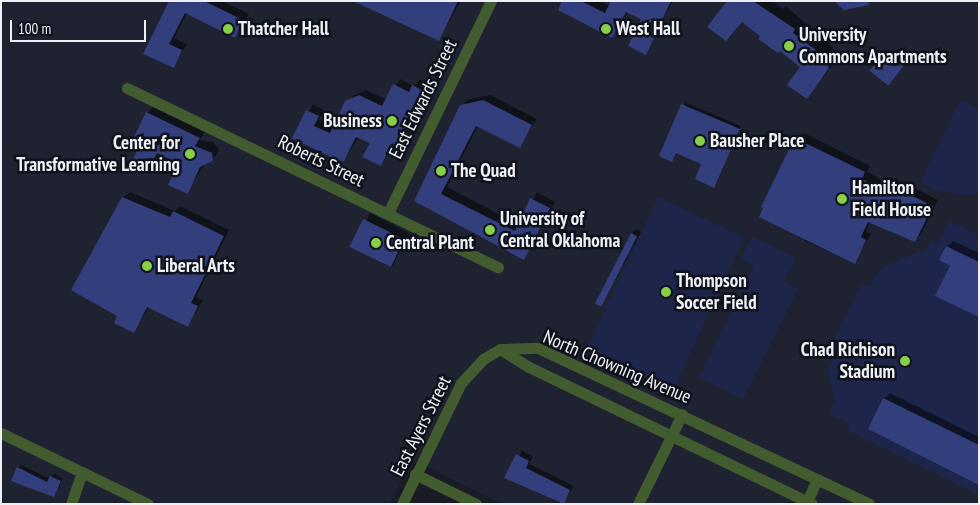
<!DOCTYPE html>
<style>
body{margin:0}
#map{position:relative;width:980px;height:505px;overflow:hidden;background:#191c24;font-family:"PT Sans Narrow",sans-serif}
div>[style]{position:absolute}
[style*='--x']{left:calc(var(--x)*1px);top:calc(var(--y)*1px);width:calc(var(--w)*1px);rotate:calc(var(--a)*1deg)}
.built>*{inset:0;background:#1f2331}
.green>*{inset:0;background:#1d254b;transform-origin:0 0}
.shadow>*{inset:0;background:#0007;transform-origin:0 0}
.building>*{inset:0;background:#333f7d;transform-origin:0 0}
.minor>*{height:11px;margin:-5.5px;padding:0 5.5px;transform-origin:5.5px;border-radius:5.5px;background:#425b2f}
.dots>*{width:14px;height:14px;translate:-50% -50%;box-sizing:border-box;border:2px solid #10121b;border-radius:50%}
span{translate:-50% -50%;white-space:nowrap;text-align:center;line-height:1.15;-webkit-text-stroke:5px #10121b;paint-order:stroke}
.poi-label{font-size:19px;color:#eef0f6;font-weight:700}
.left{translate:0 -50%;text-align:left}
.right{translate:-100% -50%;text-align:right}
.street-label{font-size:19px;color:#eef0f6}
.frame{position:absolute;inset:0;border:2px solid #eef0f6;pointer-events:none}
.scale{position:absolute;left:10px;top:20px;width:136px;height:22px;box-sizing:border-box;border:2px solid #eef0f6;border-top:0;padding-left:6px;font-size:15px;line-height:18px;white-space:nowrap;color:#eef0f6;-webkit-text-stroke:4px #10121b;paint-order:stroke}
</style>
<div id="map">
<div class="built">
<i style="clip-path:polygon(1px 1px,979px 1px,979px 504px,503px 504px,412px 460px,390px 504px,1px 504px)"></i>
</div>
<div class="green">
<i style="clip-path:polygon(964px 101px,979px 108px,979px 194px,966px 195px,937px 190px,920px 182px,959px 103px)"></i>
<i style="left:658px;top:197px;width:95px;height:167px;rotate:25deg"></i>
<i style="clip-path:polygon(949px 221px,979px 235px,979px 495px,847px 430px,850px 424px,829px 414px,835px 402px,828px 368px,835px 355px,828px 351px,862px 284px,870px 287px,880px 269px,920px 251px,925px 252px,931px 240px,938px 244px)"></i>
<i style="clip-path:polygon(752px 237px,796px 258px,784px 282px,798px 289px,743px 399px,699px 377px,754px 266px,741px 259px)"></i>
</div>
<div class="shadow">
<i style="clip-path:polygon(170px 1px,222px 1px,249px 14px,235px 36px,187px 13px,174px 38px,187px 44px,173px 66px,145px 53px)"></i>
<i style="clip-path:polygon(363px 1px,461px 1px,438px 40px)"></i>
<i style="clip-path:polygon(564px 1px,599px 1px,610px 6px,612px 1px,673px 1px,645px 53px,643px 19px,628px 11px,612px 36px)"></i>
<i style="clip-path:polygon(728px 1px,773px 1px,783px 9px,786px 6px,832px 47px,838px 58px,807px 97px,802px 66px,742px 21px,726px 40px)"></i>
<i style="left:887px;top:51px;width:22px;height:24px;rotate:36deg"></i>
<i style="clip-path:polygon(400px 79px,414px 86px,420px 80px,428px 84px,402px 138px,394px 143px,381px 165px,371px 142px,359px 136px,343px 162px,294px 137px,313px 104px,324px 110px,319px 120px,334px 127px,353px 96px,366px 90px,387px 100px)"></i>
<i style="clip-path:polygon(490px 95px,537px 119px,520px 146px,478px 126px,447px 187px,520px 225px,537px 192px,555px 202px,524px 258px,416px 200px,461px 106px,467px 100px)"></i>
<i style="clip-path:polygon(685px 102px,741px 126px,714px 186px,703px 163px,677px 152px,672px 160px)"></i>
<i style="clip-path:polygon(153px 107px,205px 131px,200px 140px,213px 142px,219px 149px,216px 156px,204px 165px,187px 193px,180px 163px,160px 153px,146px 174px,144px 140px,147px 113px)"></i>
<i style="clip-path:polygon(804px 133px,870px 166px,867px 172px,884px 181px,887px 177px,907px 184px,938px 200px,921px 234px,915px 240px,870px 222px,866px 231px,871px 234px,854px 262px,805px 241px,791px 148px)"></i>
<i style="clip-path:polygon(130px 192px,175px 211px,180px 206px,229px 230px,196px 297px,203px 300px,188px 326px,149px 307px,133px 331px,119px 315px,123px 198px)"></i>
<i style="left:370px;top:213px;width:44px;height:39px;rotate:27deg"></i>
<i style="clip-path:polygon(636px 229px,641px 232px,602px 305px,632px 234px)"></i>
<i style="clip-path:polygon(953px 241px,979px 253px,979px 316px,952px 265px,947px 247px)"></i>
<i style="clip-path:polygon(890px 393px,979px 437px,979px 483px,884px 399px)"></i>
<i style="clip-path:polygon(522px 451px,533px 456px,529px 464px,574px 486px,563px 504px,506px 478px)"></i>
<i style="clip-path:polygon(21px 465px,50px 479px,54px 474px,63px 478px,56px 493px,53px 496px,18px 468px)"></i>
</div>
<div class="building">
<i style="clip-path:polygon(169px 1px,204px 1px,243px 20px,235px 38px,185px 13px,169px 44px,182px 50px,174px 68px,143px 54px)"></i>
<i style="clip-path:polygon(353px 1px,458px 1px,439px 41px)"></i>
<i style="clip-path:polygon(562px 1px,581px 1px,605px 13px,611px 1px,671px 1px,646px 55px,628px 46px,641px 19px,626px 12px,612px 38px,558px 10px)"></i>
<i style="clip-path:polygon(727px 1px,753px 1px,795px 29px,793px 33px,824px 56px,829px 68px,807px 99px,787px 85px,800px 67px,780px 51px,778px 53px,758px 39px,760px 36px,742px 22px,726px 41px,707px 27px)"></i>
<i style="clip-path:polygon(834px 1px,868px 1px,869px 5px,844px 10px)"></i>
<i style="left:885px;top:51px;width:24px;height:25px;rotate:38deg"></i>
<i style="clip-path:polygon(393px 84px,409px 92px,412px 85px,423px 91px,396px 146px,392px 143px,381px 166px,362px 157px,370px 143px,356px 137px,343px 163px,292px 138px,306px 110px,319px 116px,314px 126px,330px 133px,345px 101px,359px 95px,382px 106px)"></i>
<i style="clip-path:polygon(483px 100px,532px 125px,520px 148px,476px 126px,441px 194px,515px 231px,530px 198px,550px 208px,524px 260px,414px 201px,460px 105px)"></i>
<i style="clip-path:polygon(681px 104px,740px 129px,714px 188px,695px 179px,701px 164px,676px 153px,672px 162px,659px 156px)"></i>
<i style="clip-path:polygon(146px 112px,200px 138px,195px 146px,212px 153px,213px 161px,200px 167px,188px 194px,168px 185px,178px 163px,157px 153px,147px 175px,129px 167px,142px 141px,134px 137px)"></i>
<i style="clip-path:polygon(797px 139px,865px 172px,862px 179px,878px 187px,880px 183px,900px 190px,933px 206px,915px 242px,868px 222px,861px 237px,866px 240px,855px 264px,759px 217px,763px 208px,761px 207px,790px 147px,793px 148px)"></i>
<i style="clip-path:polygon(122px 197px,170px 217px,173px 211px,224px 236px,191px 303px,198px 306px,188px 327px,147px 307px,134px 333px,114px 323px,117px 316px,71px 290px)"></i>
<i style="left:363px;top:219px;width:46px;height:31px;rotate:26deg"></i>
<i style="left:631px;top:233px;width:7px;height:79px;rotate:27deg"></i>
<i style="clip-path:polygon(946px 246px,979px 262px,979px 317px,935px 296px,950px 266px,939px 260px)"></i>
<i style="clip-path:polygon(883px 398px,979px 445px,979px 485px,868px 429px)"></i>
<i style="clip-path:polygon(516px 454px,529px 461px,526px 468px,570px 490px,564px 504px,504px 478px)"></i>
<i style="clip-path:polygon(17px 467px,47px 482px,50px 476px,61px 481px,54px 497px,11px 481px)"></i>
</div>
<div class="minor">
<i style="--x:127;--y:88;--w:412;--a:25.8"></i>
<i style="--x:388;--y:213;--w:236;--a:-64.1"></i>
<i style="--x:500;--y:349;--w:38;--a:-2"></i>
<i style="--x:538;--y:348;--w:366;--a:25.2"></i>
<i style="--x:500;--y:349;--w:34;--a:32"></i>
<i style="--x:529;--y:367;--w:314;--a:25.8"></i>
<i style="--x:1;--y:433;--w:163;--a:25.8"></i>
<i style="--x:415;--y:474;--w:68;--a:26.2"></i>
<i style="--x:71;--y:504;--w:34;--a:-71"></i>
<i style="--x:402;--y:504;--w:135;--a:-64"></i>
<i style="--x:461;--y:383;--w:33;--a:-47"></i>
<i style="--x:483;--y:359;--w:20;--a:-30"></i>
<i style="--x:638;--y:504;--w:100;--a:-63.9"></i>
<i style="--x:806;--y:504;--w:27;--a:-66"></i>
</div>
<div class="dots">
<i style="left:228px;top:29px;background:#88cf49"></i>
<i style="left:606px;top:29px;background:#88cf49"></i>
<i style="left:789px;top:46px;background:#88cf49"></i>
<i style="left:392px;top:121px;background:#88cf49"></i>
<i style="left:700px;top:141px;background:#88cf49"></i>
<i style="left:190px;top:154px;background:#88cf49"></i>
<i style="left:441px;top:171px;background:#88cf49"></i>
<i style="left:842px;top:199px;background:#88cf49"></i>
<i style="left:490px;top:230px;background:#88cf49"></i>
<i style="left:376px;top:243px;background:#88cf49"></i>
<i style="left:147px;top:266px;background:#88cf49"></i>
<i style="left:666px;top:292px;background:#88cf49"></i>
<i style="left:905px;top:361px;background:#88cf49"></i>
</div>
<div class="poi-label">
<span class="left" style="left:238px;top:29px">Thatcher Hall</span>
<span class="left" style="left:616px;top:29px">West Hall</span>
<span class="left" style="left:799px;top:46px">University<br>Commons Apartments</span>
<span class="right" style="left:382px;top:121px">Business</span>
<span class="left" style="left:710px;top:141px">Bausher Place</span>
<span class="right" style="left:180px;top:154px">Center for<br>Transformative Learning</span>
<span class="left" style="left:451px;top:171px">The Quad</span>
<span class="left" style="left:852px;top:199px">Hamilton<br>Field House</span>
<span class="left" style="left:500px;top:230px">University of<br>Central Oklahoma</span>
<span class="left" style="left:386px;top:243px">Central Plant</span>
<span class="left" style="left:157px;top:266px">Liberal Arts</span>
<span class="left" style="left:676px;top:292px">Thompson<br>Soccer Field</span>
<span class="right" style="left:895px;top:361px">Chad Richison<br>Stadium</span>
</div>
<div class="street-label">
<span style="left:423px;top:99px;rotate:-64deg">East Edwards Street</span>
<span style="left:321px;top:161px;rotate:26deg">Roberts Street</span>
<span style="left:617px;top:367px;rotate:23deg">North Chowning Avenue</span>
<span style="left:421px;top:426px;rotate:-63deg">East Ayers Street</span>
</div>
<div class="frame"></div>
<div class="scale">100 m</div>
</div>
